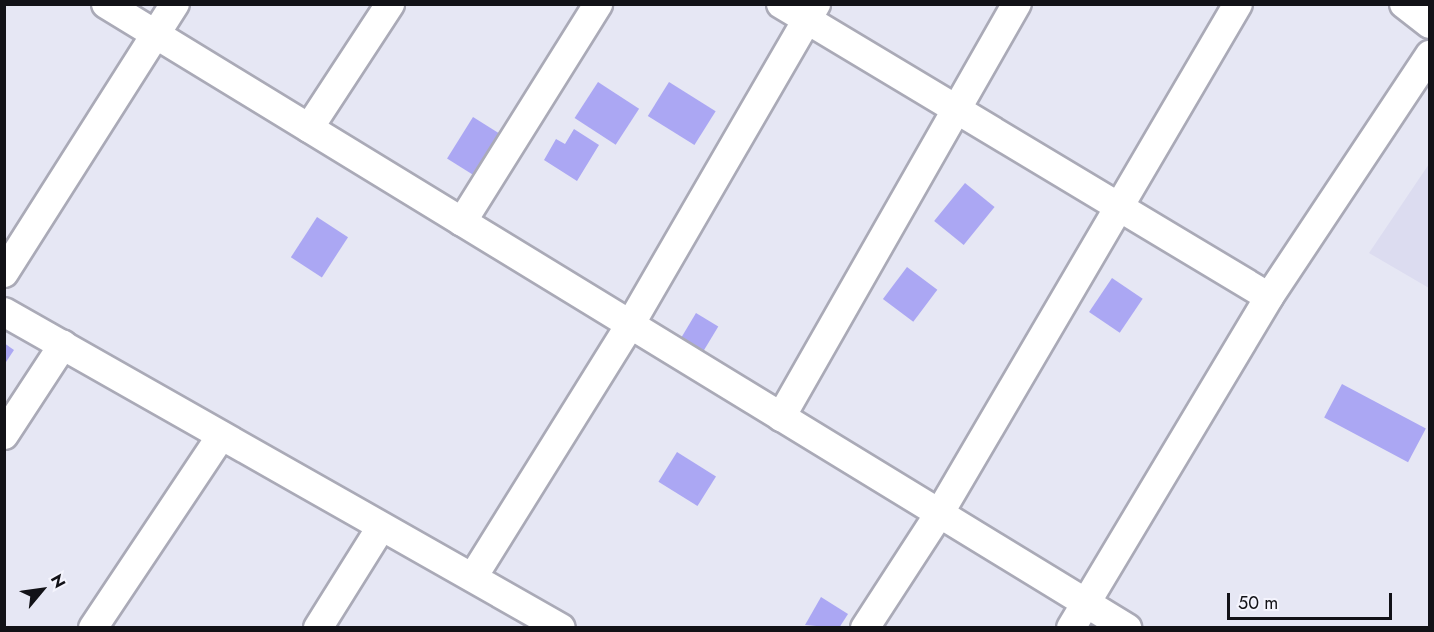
<!DOCTYPE html>
<style>
body{margin:0}
#map{position:relative;width:1434px;height:632px;overflow:hidden;background:#e6e7f4;font-family:Jost,sans-serif}
div>[style]{position:absolute}
[style*='--x']{left:calc(var(--x)*1px);top:calc(var(--y)*1px);width:calc(var(--w)*1px);rotate:calc(var(--a)*1deg)}
.built>*{inset:0;background:#dcdcf0}
.building>*{inset:0;background:#aba7f3;transform-origin:0 0}
.roads{filter:drop-shadow(2px 0 #aaaab7) drop-shadow(-2px 0 #aaaab7) drop-shadow(0 2px #aaaab7) drop-shadow(0 -2px #aaaab7)}
.minor>*{height:28px;margin:-14px;padding:0 14px;transform-origin:14px;border-radius:14px;background:#fff}
span{translate:-50% -50%;white-space:nowrap;text-align:center;line-height:1.15;-webkit-text-stroke:4.5px #f4f4fd;paint-order:stroke}
.frame{position:absolute;inset:0;border:6px solid #121217;pointer-events:none}
.north{position:absolute;left:12px;top:560px;width:60px;height:60px;-webkit-text-stroke:4px #f4f4fd;paint-order:stroke;rotate:61deg;font-size:16px;font-weight:700;line-height:24px;text-align:center;color:#121217}
.north::after{content:'';display:block;margin:auto;width:21px;height:27px;background:#121217;clip-path:polygon(50% 0,100% 100%,50% 72%,0 100%)}
.scale{position:absolute;left:1227px;top:593px;width:165px;height:27px;box-sizing:border-box;border:3px solid #121217;border-top:0;padding-left:8px;font-size:18px;line-height:21px;white-space:nowrap;color:#121217;-webkit-text-stroke:4px #f4f4fd;paint-order:stroke}
</style>
<div id="map">
<div class="built">
<i style="clip-path:polygon(1429px 164px,1430px 288px,1429px 288px,1369px 253px)"></i>
</div>
<div class="building">
<i style="left:598px;top:82px;width:49px;height:43px;rotate:33deg"></i>
<i style="left:669px;top:82px;width:55px;height:40px;rotate:32deg"></i>
<i style="left:473px;top:117px;width:32px;height:49px;rotate:32deg"></i>
<i style="clip-path:polygon(574px 129px,599px 145px,577px 181px,544px 160px,556px 139px,565px 144px)"></i>
<i style="left:965px;top:183px;width:38px;height:49px;rotate:39deg"></i>
<i style="left:317px;top:217px;width:37px;height:48px;rotate:33deg"></i>
<i style="left:907px;top:267px;width:38px;height:40px;rotate:37deg"></i>
<i style="left:1112px;top:278px;width:37px;height:41px;rotate:34deg"></i>
<i style="left:696px;top:313px;width:26px;height:32px;rotate:31deg"></i>
<i style="clip-path:polygon(4px 343px,14px 350px,4px 365px)"></i>
<i style="left:1342px;top:384px;width:95px;height:38px;rotate:28deg"></i>
<i style="left:677px;top:452px;width:46px;height:35px;rotate:32deg"></i>
<i style="clip-path:polygon(821px 597px,848px 614px,839px 628px,805px 625px)"></i>
</div>
<div class="roads">
<div class="minor">
<i style="--x:106;--y:4;--w:1197;--a:31.43"></i>
<i style="--x:781;--y:4;--w:569;--a:30.98"></i>
<i style="--x:1404;--y:4;--w:33;--a:38"></i>
<i style="--x:309;--y:128;--w:148;--a:-56.8"></i>
<i style="--x:462;--y:222;--w:257;--a:-58"></i>
<i style="--x:4;--y:273;--w:319;--a:-57.6"></i>
<i style="--x:4;--y:312;--w:640;--a:29.57"></i>
<i style="--x:781;--y:417;--w:476;--a:-60.3"></i>
<i style="--x:4;--y:435;--w:108;--a:-56.8"></i>
<i style="--x:473;--y:577;--w:297;--a:-58.1"></i>
<i style="--x:630;--y:325;--w:371;--a:-59.9"></i>
<i style="--x:93;--y:628;--w:231;--a:-56.3"></i>
<i style="--x:318;--y:628;--w:119;--a:-58"></i>
<i style="--x:865;--y:628;--w:136;--a:-57"></i>
<i style="--x:939;--y:514;--w:591;--a:-59.62"></i>
<i style="--x:1071;--y:628;--w:386;--a:-59.1"></i>
<i style="--x:1269;--y:297;--w:291;--a:-56.4"></i>
</div>
</div>
<div class="frame"></div>
<div class="north">N</div>
<div class="scale">50 m</div>
</div>
